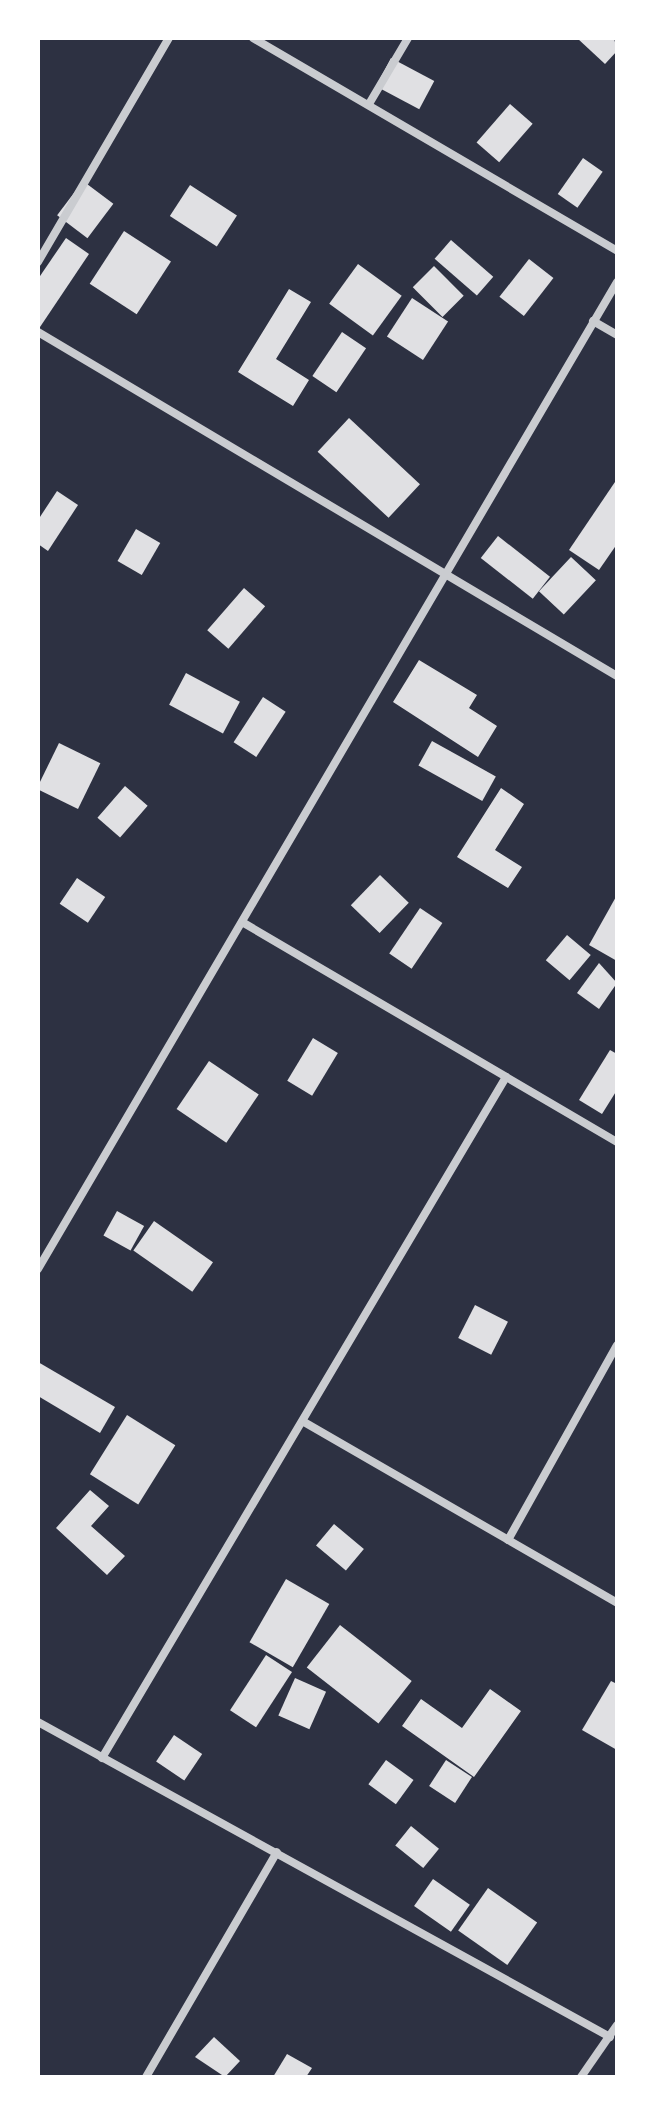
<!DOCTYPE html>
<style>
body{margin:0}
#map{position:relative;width:655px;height:2115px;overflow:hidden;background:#2d3142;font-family:"Fira Sans",sans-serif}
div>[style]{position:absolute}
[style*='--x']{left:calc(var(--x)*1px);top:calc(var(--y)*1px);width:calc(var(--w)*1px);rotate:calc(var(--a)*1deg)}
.building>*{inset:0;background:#e0e0e3;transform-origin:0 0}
.minor>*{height:8px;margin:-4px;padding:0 4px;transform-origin:4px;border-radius:4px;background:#caccd0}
span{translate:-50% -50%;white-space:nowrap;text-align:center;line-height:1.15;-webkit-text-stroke:6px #fff;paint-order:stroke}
.frame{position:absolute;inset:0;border:40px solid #fff;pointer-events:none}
</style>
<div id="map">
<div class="building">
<i style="clip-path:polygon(577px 38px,614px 38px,617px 51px,605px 64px)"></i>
<i style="left:391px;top:58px;width:49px;height:32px;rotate:28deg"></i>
<i style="left:510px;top:104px;width:30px;height:51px;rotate:41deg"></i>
<i style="left:583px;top:158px;width:24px;height:44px;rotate:35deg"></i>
<i style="left:83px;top:181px;width:38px;height:43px;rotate:37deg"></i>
<i style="left:190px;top:185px;width:56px;height:37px;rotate:33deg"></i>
<i style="left:124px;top:231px;width:56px;height:63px;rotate:33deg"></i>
<i style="clip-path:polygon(66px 238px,89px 254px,38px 330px,38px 279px)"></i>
<i style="left:451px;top:240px;width:56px;height:25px;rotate:41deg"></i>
<i style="left:529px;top:259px;width:31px;height:48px;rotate:38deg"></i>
<i style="left:358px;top:264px;width:54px;height:49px;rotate:36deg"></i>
<i style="left:434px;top:266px;width:42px;height:30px;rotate:45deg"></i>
<i style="clip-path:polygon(289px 289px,311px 302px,276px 359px,309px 380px,293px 406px,238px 372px)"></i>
<i style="left:412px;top:298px;width:43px;height:46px;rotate:33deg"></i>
<i style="left:342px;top:332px;width:29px;height:53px;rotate:34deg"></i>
<i style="left:349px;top:418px;width:97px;height:46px;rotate:43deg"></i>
<i style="clip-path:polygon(617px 479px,617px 544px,599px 570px,569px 550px)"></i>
<i style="clip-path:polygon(57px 491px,78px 505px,48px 551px,38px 544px,38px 520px)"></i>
<i style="left:136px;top:529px;width:28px;height:37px;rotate:30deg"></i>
<i style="left:498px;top:536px;width:66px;height:28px;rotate:38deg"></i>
<i style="left:571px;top:557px;width:34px;height:47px;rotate:43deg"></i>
<i style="left:244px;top:588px;width:28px;height:56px;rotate:41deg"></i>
<i style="clip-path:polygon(419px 660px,477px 695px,469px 708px,497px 726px,478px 757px,393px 702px)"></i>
<i style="left:186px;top:673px;width:61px;height:36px;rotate:28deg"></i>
<i style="left:263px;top:697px;width:27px;height:54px;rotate:33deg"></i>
<i style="left:432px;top:741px;width:73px;height:28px;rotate:29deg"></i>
<i style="left:59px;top:743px;width:46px;height:51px;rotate:26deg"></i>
<i style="left:125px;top:786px;width:30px;height:42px;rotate:41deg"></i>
<i style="clip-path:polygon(501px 788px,524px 804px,495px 850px,522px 867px,508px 888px,457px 857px)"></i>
<i style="left:380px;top:875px;width:40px;height:42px;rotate:44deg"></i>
<i style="left:77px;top:878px;width:34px;height:31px;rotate:34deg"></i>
<i style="clip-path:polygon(617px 895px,617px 961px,589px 945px)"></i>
<i style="left:420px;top:908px;width:27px;height:55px;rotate:34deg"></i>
<i style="left:567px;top:935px;width:31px;height:33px;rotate:40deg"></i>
<i style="clip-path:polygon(599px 963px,617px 983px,599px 1009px,577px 993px)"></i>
<i style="left:313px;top:1038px;width:29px;height:50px;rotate:31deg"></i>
<i style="clip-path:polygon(610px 1050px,617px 1054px,617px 1090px,602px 1114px,579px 1100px)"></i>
<i style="left:209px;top:1061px;width:60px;height:58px;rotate:34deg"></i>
<i style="left:117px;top:1211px;width:31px;height:28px;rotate:29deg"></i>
<i style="left:154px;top:1221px;width:72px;height:36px;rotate:35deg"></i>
<i style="left:475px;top:1305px;width:37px;height:37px;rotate:27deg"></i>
<i style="clip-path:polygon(38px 1362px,115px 1407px,100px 1433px,38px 1396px)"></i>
<i style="left:127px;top:1415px;width:57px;height:70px;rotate:32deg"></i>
<i style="clip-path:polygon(90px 1490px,109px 1506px,91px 1526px,125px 1556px,107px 1575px,56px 1528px)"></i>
<i style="left:334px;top:1524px;width:39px;height:28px;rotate:40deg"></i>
<i style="left:286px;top:1579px;width:50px;height:73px;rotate:30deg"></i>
<i style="left:340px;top:1625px;width:91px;height:54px;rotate:38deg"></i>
<i style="left:266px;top:1655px;width:31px;height:66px;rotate:33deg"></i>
<i style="left:295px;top:1678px;width:34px;height:41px;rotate:24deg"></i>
<i style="clip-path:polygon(611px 1681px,617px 1684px,617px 1750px,582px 1730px)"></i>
<i style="clip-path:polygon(490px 1689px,521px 1711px,474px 1777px,402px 1726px,421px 1699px,462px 1728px)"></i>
<i style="left:174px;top:1735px;width:34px;height:32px;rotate:34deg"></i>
<i style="left:386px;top:1760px;width:34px;height:30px;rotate:36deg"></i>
<i style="left:446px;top:1760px;width:31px;height:31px;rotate:33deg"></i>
<i style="left:411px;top:1826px;width:36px;height:25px;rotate:39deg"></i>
<i style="left:433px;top:1879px;width:45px;height:33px;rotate:35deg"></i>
<i style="left:488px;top:1888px;width:60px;height:52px;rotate:35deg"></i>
<i style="clip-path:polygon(214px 2037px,240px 2061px,225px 2077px,195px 2057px)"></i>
<i style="clip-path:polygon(287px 2054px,312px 2068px,306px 2077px,273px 2077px)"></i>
</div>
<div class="minor">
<i style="--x:253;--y:38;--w:422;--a:30.3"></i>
<i style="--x:369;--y:104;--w:77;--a:-59.4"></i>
<i style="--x:38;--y:262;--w:259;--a:-59.7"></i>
<i style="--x:593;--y:321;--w:28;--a:30"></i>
<i style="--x:38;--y:332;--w:673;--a:30.72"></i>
<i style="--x:242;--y:922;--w:435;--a:30.4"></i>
<i style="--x:38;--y:1269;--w:1144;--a:-59.6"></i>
<i style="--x:304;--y:1422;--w:362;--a:30"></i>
<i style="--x:508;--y:1540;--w:223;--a:-60.8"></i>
<i style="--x:38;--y:1722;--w:653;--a:28.84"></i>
<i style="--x:102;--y:1758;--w:792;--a:-59.32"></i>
<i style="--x:146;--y:2077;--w:260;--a:-59.8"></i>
<i style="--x:581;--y:2077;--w:63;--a:-55.3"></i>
</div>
<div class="frame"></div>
</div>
